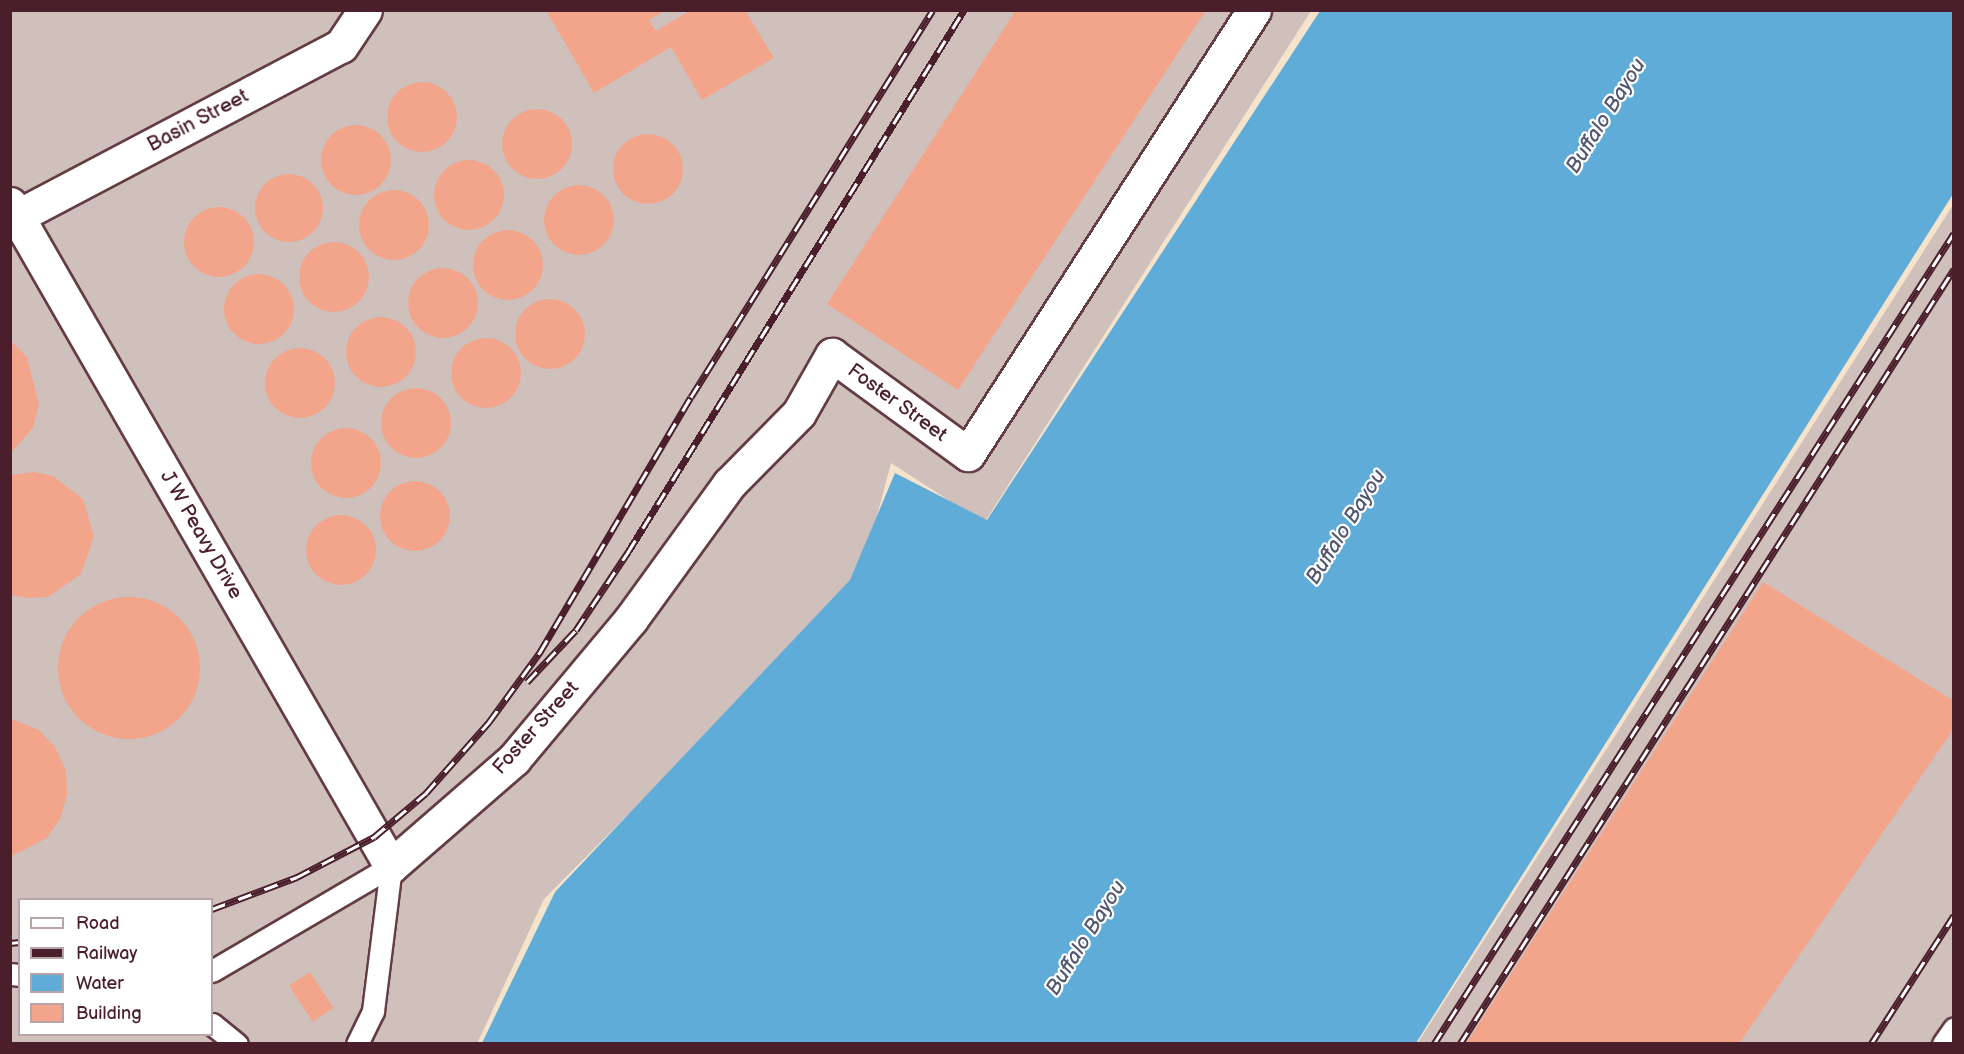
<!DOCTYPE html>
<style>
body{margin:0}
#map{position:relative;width:1964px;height:1054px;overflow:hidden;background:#f5e3cb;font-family:"Balsamiq Sans",sans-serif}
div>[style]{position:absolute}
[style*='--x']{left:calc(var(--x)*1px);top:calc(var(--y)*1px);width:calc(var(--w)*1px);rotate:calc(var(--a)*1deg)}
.industrial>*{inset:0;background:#cfc0bb}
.water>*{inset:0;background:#5facd8}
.building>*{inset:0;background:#f2a58b;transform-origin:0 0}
.round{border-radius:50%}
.roads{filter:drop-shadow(2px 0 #643c43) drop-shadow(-2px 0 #643c43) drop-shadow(0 2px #643c43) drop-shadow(0 -2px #643c43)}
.lane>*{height:21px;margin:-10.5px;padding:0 10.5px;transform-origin:10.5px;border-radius:10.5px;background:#fff}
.street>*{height:33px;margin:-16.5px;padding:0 16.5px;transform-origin:16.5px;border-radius:16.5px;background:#fff}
.rail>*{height:7px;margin-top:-3.5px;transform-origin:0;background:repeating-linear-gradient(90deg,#fff 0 14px,#4a1f2b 0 28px);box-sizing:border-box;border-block:2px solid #4a1f2b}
span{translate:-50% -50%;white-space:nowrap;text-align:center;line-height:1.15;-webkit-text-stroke:4.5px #fff;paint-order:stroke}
.street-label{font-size:20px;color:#4a1f2b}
.water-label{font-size:21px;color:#525770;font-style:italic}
.frame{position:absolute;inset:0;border:12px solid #4a1f2b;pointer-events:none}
.legend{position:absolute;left:18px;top:898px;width:195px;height:138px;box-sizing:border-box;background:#fff;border:2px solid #b7a5aa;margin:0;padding:8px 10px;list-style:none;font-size:18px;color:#4a1f2b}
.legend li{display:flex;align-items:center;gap:12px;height:30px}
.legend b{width:30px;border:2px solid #b7a5aa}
</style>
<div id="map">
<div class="industrial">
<i style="clip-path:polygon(evenodd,10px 11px,1311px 11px,984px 523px,891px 463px,859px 583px,544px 899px,477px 1044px,11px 1043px,10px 11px,20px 900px,212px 900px,212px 1034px,20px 1034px,20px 900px)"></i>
<i style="clip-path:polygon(1953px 205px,1953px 1043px,1417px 1044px,1613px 739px)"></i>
</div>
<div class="water">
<i style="clip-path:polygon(1320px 11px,1953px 11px,1953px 194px,1416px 1043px,482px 1043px,555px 892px,850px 580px,895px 473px,987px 520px)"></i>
</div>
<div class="building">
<i style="clip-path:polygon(546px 10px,666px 10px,649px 20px,656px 31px,691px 10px,745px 10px,774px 58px,702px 100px,671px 47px,594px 93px)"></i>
<i style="clip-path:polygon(1016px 10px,1206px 10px,958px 390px,827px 304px)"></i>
<i class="round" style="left:387px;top:82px;width:70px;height:70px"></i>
<i class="round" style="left:502px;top:109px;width:70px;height:70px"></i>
<i class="round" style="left:321px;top:125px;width:70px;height:70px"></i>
<i class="round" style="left:613px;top:134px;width:70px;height:70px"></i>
<i class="round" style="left:434px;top:160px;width:70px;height:70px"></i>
<i class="round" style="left:255px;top:174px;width:68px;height:68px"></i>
<i class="round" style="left:544px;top:185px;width:70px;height:70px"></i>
<i class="round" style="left:359px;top:190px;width:70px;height:70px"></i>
<i class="round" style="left:184px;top:207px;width:70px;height:70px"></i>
<i class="round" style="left:473px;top:230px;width:70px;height:70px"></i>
<i class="round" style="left:299px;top:242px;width:70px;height:70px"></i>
<i class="round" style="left:408px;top:268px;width:70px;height:70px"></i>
<i class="round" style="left:224px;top:274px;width:70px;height:70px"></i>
<i class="round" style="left:515px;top:299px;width:70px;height:70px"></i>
<i class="round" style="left:346px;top:317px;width:70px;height:70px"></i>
<i class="round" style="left:451px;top:338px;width:70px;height:70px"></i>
<i style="clip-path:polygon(10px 340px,27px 357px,39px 404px,33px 428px,10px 454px)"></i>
<i class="round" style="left:265px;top:348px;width:70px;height:70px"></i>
<i class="round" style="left:381px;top:388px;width:70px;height:70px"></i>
<i class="round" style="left:311px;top:428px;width:70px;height:70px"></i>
<i style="clip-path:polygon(34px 472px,53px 476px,83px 499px,94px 536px,81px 574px,48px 597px,27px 598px,10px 595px,10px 475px)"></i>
<i class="round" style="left:380px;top:481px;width:70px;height:70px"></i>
<i class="round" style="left:306px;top:515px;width:70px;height:70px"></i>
<i style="clip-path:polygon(1763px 582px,1954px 701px,1954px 728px,1739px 1044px,1466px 1044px)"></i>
<i class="round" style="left:58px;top:597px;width:142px;height:142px"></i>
<i style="clip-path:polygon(10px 718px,39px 730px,55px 747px,66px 770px,67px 794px,61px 817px,47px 838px,10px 857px)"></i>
<i style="left:310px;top:972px;width:43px;height:25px;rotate:57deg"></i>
</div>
<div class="roads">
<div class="lane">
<i style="--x:212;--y:971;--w:208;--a:-30.4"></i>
<i style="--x:10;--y:974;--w:10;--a:6"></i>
<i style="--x:212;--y:1024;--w:32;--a:39"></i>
<i style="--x:357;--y:1044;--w:37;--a:-64"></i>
<i style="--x:373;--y:1011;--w:146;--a:-82.9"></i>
<i style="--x:1943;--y:1044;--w:19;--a:-55"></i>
</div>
<div class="street">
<i style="--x:10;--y:204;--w:764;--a:60.08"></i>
<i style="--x:391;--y:866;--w:163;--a:-41"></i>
<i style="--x:514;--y:759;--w:182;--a:-50.1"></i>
<i style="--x:631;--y:619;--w:167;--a:-54"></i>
<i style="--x:729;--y:484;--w:100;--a:-45.4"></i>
<i style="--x:799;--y:413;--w:67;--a:-60.4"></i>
<i style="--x:832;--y:355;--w:168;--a:36.1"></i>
<i style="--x:968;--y:454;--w:528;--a:-57.21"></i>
<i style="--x:18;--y:216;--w:365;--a:-27.8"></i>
<i style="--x:341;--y:46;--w:43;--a:-56.3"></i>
</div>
</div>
<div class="rail">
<i style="--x:527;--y:682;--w:71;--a:-46.7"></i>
<i style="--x:576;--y:630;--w:94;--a:-56.3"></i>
<i style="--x:628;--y:552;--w:638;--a:-58.2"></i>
<i style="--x:212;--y:909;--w:91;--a:-20.6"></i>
<i style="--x:297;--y:877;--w:87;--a:-27.5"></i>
<i style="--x:374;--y:837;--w:68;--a:-40.2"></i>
<i style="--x:426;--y:793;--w:95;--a:-48.4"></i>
<i style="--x:489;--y:722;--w:87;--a:-53.9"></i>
<i style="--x:540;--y:652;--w:296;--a:-59.4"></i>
<i style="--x:691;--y:397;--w:456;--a:-58"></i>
<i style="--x:10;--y:943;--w:10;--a:-6"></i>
<i style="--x:1434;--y:1044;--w:963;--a:-57.33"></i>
<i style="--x:1460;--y:1044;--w:919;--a:-57.49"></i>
<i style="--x:1871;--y:1044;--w:153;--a:-57.2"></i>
</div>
<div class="street-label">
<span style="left:198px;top:121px;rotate:-28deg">Basin Street</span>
<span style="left:897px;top:403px;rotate:36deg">Foster Street</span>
<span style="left:201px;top:535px;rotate:60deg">J W Peavy Drive</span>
<span style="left:536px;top:728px;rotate:-48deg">Foster Street</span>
</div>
<div class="water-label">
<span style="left:1606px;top:116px;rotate:-58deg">Buffalo Bayou</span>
<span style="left:1346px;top:527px;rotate:-58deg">Buffalo Bayou</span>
<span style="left:1086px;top:938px;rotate:-58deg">Buffalo Bayou</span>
</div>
<div class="frame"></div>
<ul class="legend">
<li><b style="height:8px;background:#fff"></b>Road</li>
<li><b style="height:8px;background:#4a1f2b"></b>Railway</li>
<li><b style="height:16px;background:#5facd8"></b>Water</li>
<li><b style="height:16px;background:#f2a58b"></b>Building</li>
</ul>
</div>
